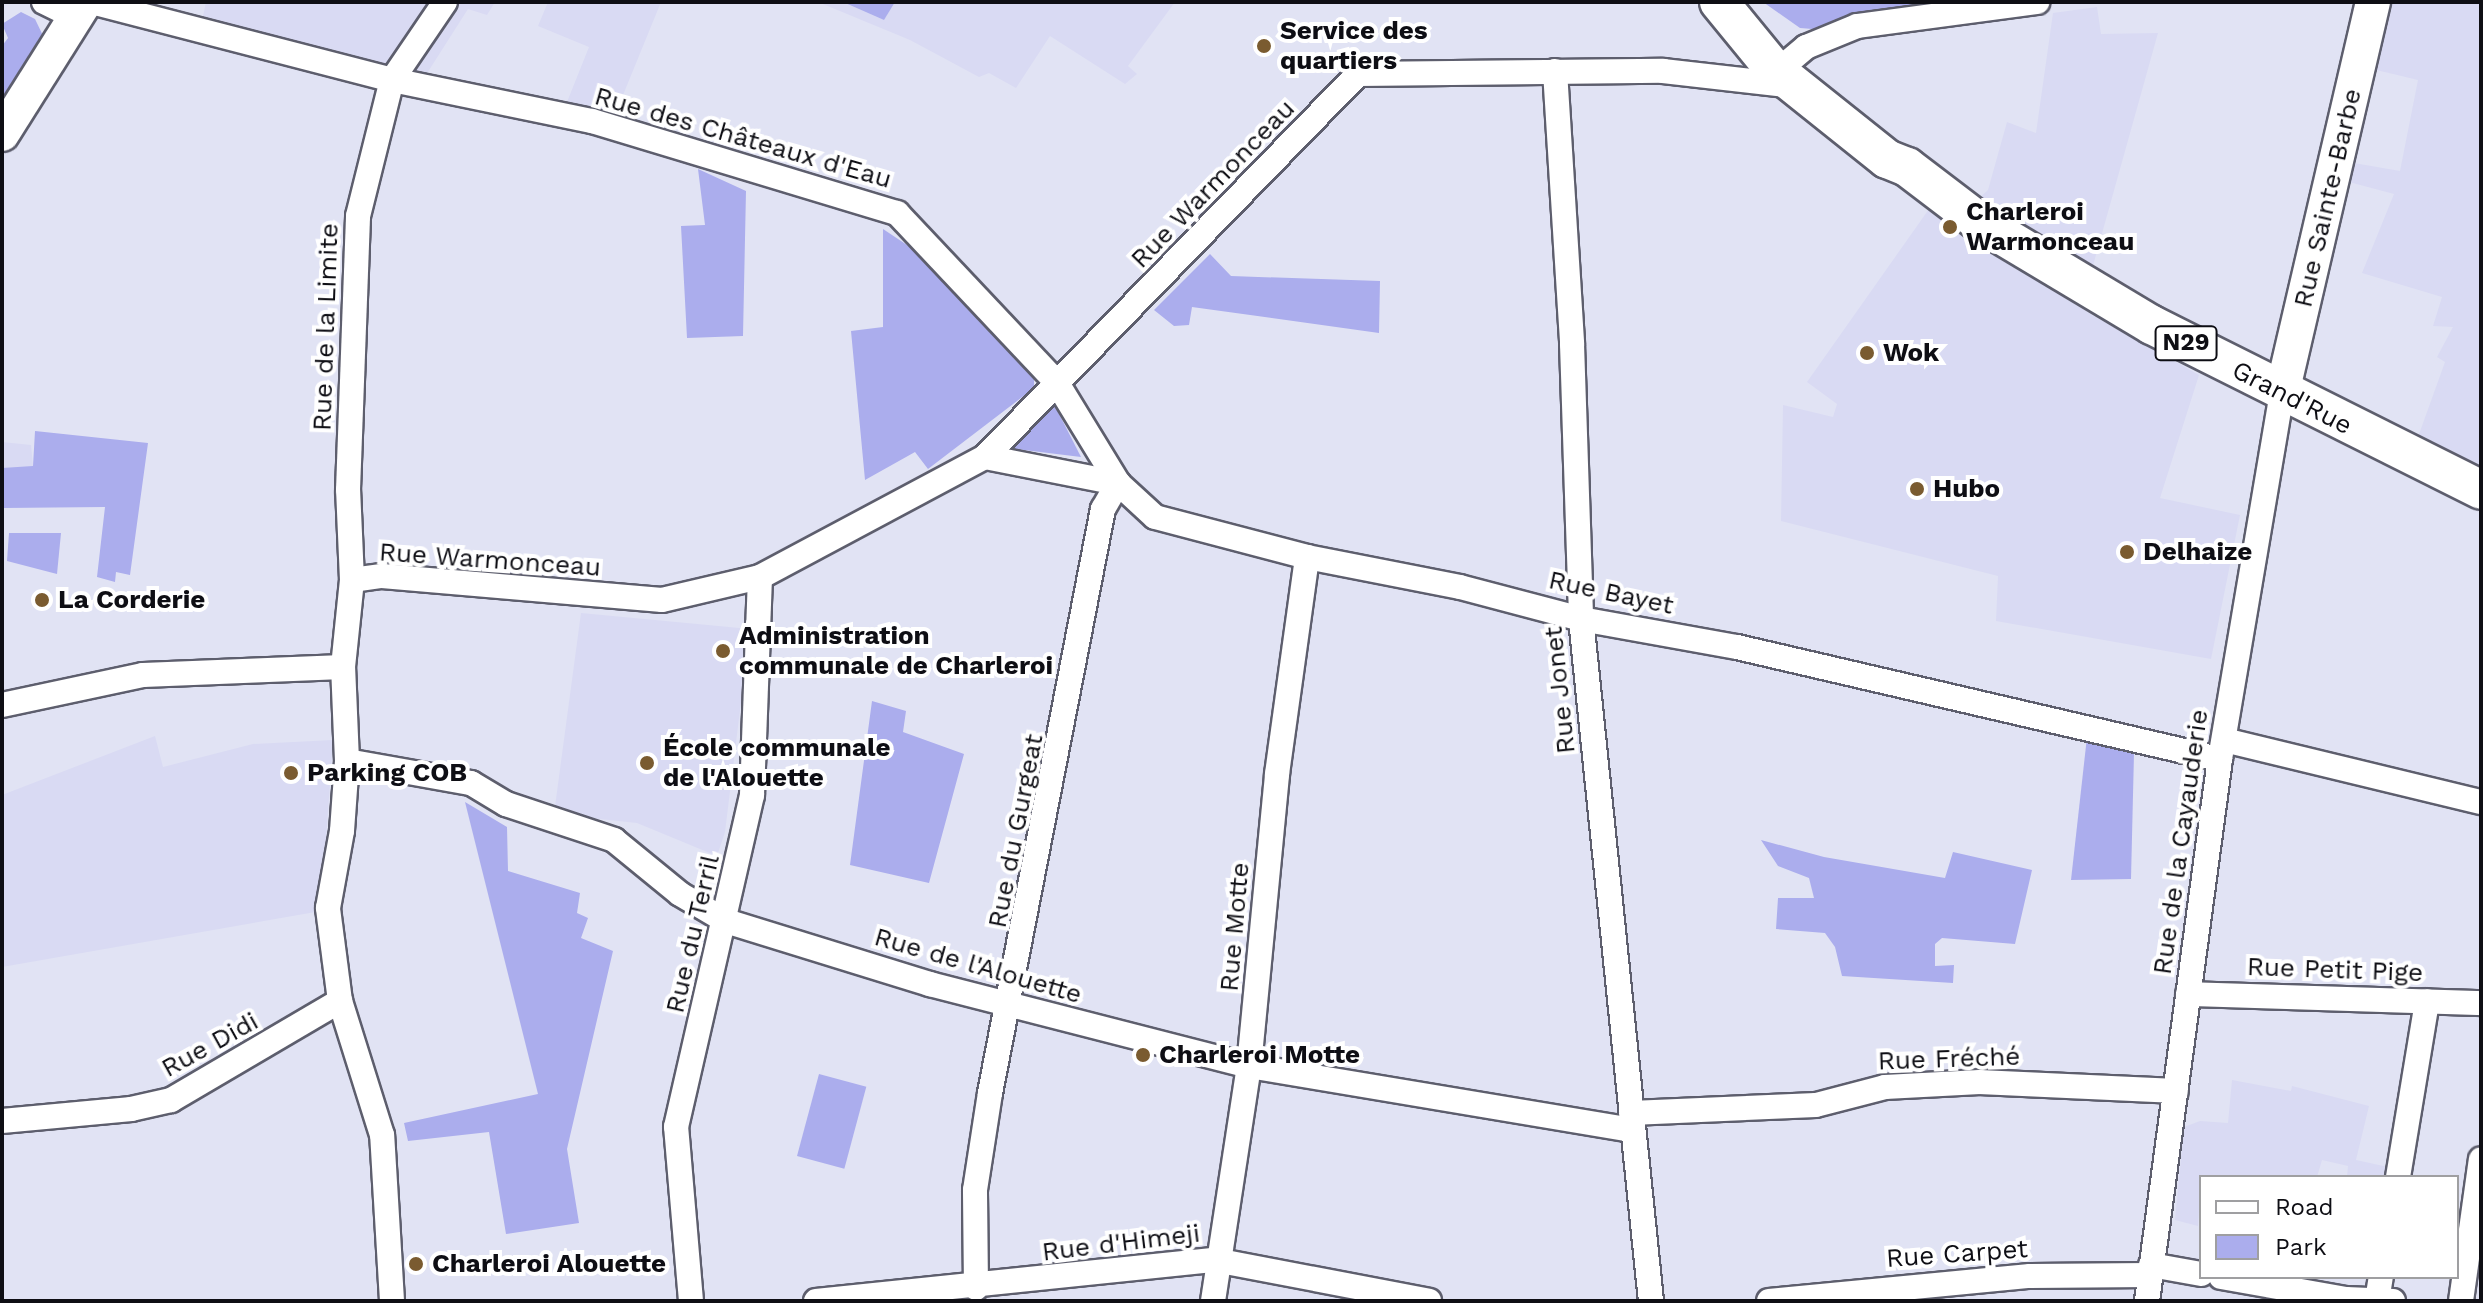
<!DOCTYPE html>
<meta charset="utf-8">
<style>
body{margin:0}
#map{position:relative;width:2483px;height:1303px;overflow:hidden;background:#e1e3f4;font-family:"Work Sans",sans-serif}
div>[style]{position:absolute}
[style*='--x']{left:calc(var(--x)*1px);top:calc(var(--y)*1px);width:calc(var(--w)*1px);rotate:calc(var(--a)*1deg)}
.built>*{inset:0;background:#d9daf3}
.green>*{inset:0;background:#abaded;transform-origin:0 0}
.roads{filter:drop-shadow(2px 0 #5d5e6d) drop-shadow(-2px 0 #5d5e6d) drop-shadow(0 2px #5d5e6d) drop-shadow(0 -2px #5d5e6d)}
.street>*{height:24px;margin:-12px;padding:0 12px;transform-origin:12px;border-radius:12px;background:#fff}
.secondary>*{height:34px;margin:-17px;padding:0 17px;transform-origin:17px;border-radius:17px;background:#fff}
.primary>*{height:38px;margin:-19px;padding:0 19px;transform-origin:19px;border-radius:19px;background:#fff}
.dots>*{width:22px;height:22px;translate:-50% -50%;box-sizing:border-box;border:4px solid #fff;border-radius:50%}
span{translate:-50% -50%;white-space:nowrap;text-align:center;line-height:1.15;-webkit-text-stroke:8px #fff;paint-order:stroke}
.shield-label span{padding:2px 6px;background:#fff;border:2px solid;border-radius:6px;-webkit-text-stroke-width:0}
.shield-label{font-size:24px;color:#0e0e14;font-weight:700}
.poi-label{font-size:26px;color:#0e0e14;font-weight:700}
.left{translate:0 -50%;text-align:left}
.street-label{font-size:26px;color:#0e0e14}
.frame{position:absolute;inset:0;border:4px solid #0e0e14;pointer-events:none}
.legend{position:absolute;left:2199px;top:1175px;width:260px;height:104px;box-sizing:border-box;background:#fff;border:2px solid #9f9fa1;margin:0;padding:10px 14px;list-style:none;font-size:24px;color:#0e0e14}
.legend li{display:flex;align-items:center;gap:16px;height:40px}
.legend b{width:40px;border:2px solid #9f9fa1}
</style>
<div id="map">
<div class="built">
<i style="clip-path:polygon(206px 2px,495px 2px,487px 15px,468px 9px,424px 78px,200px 31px)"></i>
<i style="clip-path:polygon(548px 2px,661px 2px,612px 122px,567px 102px,589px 47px,538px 26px)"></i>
<i style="clip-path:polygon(818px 2px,843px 2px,884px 20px,895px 2px,1175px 2px,1128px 66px,1137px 74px,1125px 84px,1050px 36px,1016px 88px,989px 73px,979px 77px,910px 40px)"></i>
<i style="clip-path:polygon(2381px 2px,2481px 2px,2481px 474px,2418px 437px,2445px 362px,2437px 357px,2453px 327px,2433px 326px,2442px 297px,2362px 273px,2394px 194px,2349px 182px,2354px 163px,2400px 171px,2418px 80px,2368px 68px)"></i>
<i style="clip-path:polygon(2097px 7px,2101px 34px,2158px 33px,2089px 280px,1973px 204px,1988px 190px,2007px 122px,2036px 133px,2053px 13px)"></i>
<i style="clip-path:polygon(1929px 209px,2092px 315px,2199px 375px,2160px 498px,2240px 515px,2211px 659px,1996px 621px,1998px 576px,1781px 521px,1783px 405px,1833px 417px,1837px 404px,1807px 382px)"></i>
<i style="clip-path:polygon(2px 442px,31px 445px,37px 507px,2px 508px)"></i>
<i style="clip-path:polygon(581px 613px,750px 629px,725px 832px,717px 856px,637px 823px,554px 814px)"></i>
<i style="clip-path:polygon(155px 736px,163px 767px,253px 744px,333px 740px,321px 911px,2px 967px,2px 795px)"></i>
<i style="clip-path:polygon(2232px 1080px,2291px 1091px,2292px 1086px,2369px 1106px,2356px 1160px,2388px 1167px,2387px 1177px,2347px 1177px,2348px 1166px,2322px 1160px,2317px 1177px,2201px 1177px,2198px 1226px,2175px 1220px,2184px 1127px,2200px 1121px,2228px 1123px)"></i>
</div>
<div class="green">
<i style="clip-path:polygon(843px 2px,895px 2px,884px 20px)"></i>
<i style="clip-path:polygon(1763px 2px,1940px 2px,1939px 7px,1825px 30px,1800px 28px)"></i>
<i style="clip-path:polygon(21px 12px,35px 19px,47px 44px,2px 104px,2px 46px,8px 38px,2px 24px)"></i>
<i style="clip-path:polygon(698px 169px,746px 191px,743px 336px,687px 338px,681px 226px,705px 225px)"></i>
<i style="clip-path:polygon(883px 229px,916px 251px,1034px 373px,1034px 388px,928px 469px,915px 452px,865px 480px,851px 331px,883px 327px)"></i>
<i style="clip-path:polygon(1210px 254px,1231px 276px,1380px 281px,1379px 333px,1192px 307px,1189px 325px,1174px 326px,1154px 310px)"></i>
<i style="clip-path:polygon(1055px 406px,1081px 457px,1015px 449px,1014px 442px,1047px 407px)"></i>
<i style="clip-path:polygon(35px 431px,148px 443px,130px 575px,116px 572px,115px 582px,97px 577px,105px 507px,2px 508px,2px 468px,33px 466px)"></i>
<i style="clip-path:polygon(9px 533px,61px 533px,57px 574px,7px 561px)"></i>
<i style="clip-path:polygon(872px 701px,906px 711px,903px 732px,964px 754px,929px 883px,850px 865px)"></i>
<i style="clip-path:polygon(2087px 737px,2134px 753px,2131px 879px,2071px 880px)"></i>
<i style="clip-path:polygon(465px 802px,507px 827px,508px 871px,580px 893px,577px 913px,588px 918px,581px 938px,613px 951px,567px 1149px,579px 1223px,506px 1234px,489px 1132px,408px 1141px,404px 1123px,538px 1094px)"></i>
<i style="clip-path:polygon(1761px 840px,1824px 857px,1945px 878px,1953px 852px,2032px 870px,2015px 944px,1942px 938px,1935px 944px,1935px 966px,1954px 965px,1953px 983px,1842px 976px,1835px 947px,1825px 933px,1776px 929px,1778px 898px,1814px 898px,1809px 878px,1778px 866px)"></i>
<i style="left:819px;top:1074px;width:49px;height:85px;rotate:15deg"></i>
</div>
<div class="roads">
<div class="street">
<i style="--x:44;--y:2;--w:34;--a:26"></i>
<i style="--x:91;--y:2;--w:311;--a:14.5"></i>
<i style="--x:392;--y:80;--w:204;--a:11.6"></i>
<i style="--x:592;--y:121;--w:319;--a:16.8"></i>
<i style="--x:897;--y:213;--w:233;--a:46.7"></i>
<i style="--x:1057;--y:383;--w:117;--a:58.6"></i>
<i style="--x:1118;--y:483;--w:50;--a:42.6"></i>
<i style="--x:1155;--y:517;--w:157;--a:14.7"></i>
<i style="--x:1307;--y:557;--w:156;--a:11.1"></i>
<i style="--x:1460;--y:587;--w:125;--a:14.8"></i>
<i style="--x:1581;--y:619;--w:158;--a:10.2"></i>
<i style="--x:1737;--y:647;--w:496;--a:13.1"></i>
<i style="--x:1555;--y:71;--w:274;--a:86.4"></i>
<i style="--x:1572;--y:344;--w:275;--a:88.1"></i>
<i style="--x:1581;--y:619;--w:686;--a:84.14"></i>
<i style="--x:1768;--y:79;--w:50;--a:-40.1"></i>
<i style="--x:1806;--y:47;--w:55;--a:-22.4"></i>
<i style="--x:1857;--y:26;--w:182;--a:-7.6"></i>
<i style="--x:985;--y:457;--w:136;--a:11.1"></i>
<i style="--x:352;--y:580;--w:30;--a:-8"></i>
<i style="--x:382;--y:576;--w:281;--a:4.9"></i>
<i style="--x:662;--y:600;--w:101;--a:-13.2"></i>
<i style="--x:760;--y:577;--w:255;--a:-28.1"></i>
<i style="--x:985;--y:457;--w:535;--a:-45.76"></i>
<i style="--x:1358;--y:74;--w:305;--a:-0.6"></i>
<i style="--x:1663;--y:71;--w:124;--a:6.5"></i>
<i style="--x:2;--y:705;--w:144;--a:-12"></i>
<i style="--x:143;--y:675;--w:200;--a:-2.3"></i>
<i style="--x:2224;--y:740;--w:264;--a:13.6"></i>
<i style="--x:347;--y:761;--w:126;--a:10.1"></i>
<i style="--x:471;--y:783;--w:41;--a:31"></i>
<i style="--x:506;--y:804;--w:114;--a:18.4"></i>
<i style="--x:614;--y:840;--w:85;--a:39.3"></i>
<i style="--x:680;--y:894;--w:53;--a:30.4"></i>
<i style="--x:726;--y:921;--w:214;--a:17.2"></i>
<i style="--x:930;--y:984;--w:329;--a:14.4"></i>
<i style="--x:1249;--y:1066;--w:386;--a:9.5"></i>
<i style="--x:2188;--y:994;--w:293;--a:1.8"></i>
<i style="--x:1631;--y:1113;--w:185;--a:-2.5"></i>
<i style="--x:1816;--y:1105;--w:71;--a:-14.6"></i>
<i style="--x:1885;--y:1087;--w:95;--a:-3"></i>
<i style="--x:1980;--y:1082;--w:196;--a:2.6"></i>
<i style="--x:2;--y:1121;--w:130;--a:-5.3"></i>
<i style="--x:131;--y:1109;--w:41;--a:-12.7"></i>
<i style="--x:171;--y:1100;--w:196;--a:-30.4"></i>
<i style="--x:2398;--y:1177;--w:178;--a:-80.6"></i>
<i style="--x:2151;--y:1265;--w:51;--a:10.2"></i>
<i style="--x:2221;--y:1277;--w:127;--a:10"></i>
<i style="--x:2346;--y:1299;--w:47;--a:2.4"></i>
<i style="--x:976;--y:1288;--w:98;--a:-90.6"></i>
<i style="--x:975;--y:1190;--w:98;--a:-81.2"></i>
<i style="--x:990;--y:1093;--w:595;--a:-79.05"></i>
<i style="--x:1103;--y:509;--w:30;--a:-60"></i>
<i style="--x:392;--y:1301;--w:166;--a:-93.4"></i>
<i style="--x:382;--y:1135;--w:140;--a:-107.4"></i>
<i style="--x:340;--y:1001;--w:94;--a:-97.4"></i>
<i style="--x:328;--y:908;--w:78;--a:-79.7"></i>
<i style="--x:342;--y:831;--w:70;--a:-85.9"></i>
<i style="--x:347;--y:761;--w:94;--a:-92.4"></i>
<i style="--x:343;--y:667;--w:87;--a:-84.1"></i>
<i style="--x:352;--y:580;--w:90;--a:-92.5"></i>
<i style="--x:348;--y:490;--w:274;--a:-87.9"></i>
<i style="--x:358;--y:216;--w:140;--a:-76"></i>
<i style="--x:392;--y:80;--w:94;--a:-55.8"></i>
<i style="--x:691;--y:1301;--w:175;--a:-94.9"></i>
<i style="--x:676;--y:1127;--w:341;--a:-77.1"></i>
<i style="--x:752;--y:795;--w:218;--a:-87.9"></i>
<i style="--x:816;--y:1301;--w:401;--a:-5.9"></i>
<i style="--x:1215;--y:1260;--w:218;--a:10.8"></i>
<i style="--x:1213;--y:1301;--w:238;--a:-81.3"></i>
<i style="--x:1249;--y:1066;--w:293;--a:-84.5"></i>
<i style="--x:1277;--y:774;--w:219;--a:-82.1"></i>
<i style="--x:1769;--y:1301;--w:262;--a:-5.5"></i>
<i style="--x:2030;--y:1276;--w:120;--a:-0.5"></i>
<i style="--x:2147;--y:1301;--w:547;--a:-82.33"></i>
<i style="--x:2220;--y:759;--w:371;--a:-80.4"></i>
<i style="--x:2377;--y:1301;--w:24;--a:-81"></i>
<i style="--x:2461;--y:1301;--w:143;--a:-82"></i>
</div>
<div class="secondary">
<i style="--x:2;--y:134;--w:156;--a:-57.8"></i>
<i style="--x:2282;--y:393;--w:401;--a:-76.9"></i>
</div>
<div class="primary">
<i style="--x:1719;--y:2;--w:85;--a:50.7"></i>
<i style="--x:1773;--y:68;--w:146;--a:38.6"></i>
<i style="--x:1887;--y:159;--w:22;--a:22"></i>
<i style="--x:1907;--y:167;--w:89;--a:37.3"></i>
<i style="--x:1978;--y:221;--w:203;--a:30.9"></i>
<i style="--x:2152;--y:325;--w:368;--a:26.6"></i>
</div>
</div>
<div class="dots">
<i style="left:1264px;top:46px;background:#7a5b30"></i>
<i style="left:1950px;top:227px;background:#7a5b30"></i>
<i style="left:1867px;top:353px;background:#7a5b30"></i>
<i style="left:1917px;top:489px;background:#7a5b30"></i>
<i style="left:2127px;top:552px;background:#7a5b30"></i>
<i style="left:42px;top:600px;background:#7a5b30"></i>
<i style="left:723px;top:651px;background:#7a5b30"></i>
<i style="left:647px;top:763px;background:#7a5b30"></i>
<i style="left:291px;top:773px;background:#7a5b30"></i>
<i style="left:1143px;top:1055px;background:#7a5b30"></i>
<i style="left:416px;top:1264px;background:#7a5b30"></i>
</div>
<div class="shield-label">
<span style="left:2186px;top:343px">N29</span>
</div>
<div class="poi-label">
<span class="left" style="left:1280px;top:46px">Service des<br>quartiers</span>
<span class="left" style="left:1966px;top:227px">Charleroi<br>Warmonceau</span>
<span class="left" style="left:1883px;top:353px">Wok</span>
<span class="left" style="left:1933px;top:489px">Hubo</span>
<span class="left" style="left:2143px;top:552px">Delhaize</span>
<span class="left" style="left:58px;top:600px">La Corderie</span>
<span class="left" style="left:739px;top:651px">Administration<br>communale de Charleroi</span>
<span class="left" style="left:663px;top:763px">École communale<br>de l'Alouette</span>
<span class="left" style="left:307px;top:773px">Parking COB</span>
<span class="left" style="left:1159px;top:1055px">Charleroi Motte</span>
<span class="left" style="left:432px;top:1264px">Charleroi Alouette</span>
</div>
<div class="street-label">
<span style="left:743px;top:138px;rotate:16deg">Rue des Châteaux d'Eau</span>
<span style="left:1213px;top:184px;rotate:-46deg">Rue Warmonceau</span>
<span style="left:2328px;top:198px;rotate:-77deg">Rue Sainte-Barbe</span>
<span style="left:326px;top:327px;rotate:-88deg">Rue de la Limite</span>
<span style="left:2292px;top:398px;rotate:27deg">Grand'Rue</span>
<span style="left:490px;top:560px;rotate:4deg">Rue Warmonceau</span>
<span style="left:1611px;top:593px;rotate:12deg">Rue Bayet</span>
<span style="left:1560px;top:690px;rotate:-96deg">Rue Jonet</span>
<span style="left:1016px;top:831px;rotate:-79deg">Rue du Gurgeat</span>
<span style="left:2181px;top:842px;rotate:-82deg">Rue de la Cayauderie</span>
<span style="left:1235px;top:927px;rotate:-85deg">Rue Motte</span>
<span style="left:693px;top:934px;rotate:-77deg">Rue du Terril</span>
<span style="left:978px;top:966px;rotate:16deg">Rue de l'Alouette</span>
<span style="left:2335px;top:970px;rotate:2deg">Rue Petit Pige</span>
<span style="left:210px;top:1045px;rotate:-29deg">Rue Didi</span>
<span style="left:1949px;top:1059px;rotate:-2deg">Rue Fréché</span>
<span style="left:1121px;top:1243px;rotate:-7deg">Rue d'Himeji</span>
<span style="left:1957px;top:1254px;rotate:-4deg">Rue Carpet</span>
</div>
<div class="frame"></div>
<ul class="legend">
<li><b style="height:10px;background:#fff"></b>Road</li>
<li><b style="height:22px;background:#abaded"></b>Park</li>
</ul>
</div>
